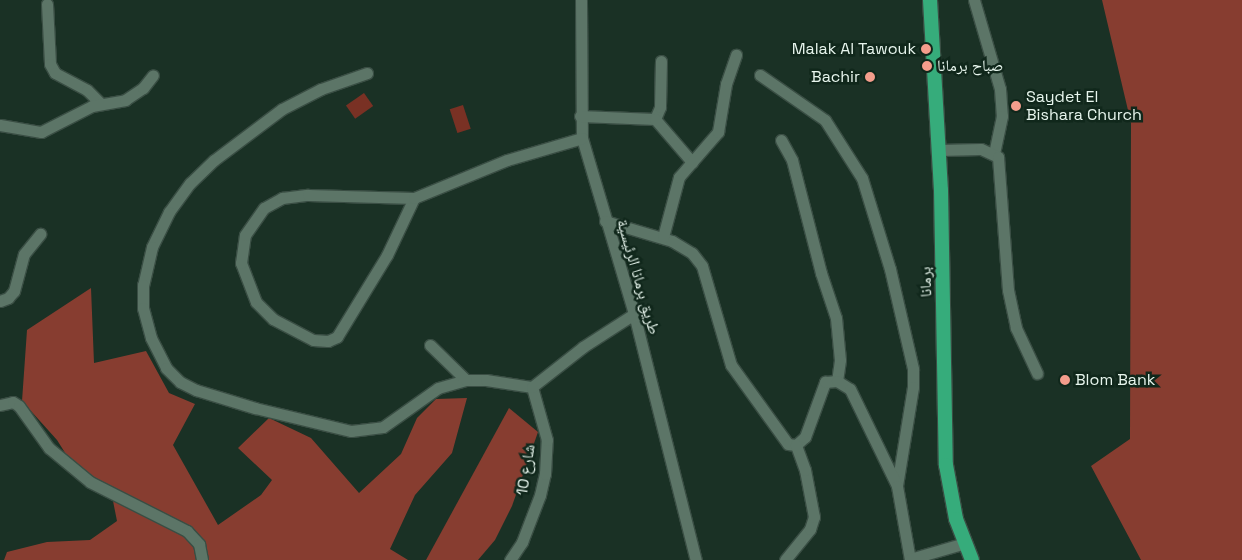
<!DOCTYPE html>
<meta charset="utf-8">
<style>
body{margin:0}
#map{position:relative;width:1242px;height:560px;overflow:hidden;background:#1a3125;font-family:"Space Grotesk","Noto Naskh Arabic",sans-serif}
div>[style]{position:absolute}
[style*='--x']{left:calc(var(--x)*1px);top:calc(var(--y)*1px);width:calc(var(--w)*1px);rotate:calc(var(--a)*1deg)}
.forest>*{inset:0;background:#873d30}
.water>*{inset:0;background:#793124;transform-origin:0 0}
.roads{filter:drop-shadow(1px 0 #3a4e44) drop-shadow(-1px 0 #3a4e44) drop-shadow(0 1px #3a4e44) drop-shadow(0 -1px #3a4e44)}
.minor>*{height:11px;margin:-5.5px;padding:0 5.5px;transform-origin:5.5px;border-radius:5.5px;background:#5c7567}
.major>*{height:14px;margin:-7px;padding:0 7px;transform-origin:7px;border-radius:7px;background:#36ac7b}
.dots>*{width:14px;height:14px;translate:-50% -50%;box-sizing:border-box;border:2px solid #10271b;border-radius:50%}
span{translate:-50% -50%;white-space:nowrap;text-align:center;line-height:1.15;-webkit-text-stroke:5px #10271b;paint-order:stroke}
.poi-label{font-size:16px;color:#e7f5ed}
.right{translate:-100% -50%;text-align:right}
.left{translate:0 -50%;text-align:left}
.street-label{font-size:16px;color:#e7f5ed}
</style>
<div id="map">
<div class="forest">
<i style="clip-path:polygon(1102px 0,1242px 0,1242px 560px,1141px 560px,1091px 466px,1130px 439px,1131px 123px)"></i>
<i style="clip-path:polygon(91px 288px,94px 363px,146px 351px,169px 393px,195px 404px,173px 445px,218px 525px,261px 495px,272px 480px,238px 448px,269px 418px,311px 438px,359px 493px,401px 454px,417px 418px,436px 399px,467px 398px,452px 453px,415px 495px,390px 549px,408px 560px,4px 560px,7px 552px,47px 542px,90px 540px,117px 521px,110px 486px,84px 483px,57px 440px,22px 401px,27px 330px)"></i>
<i style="clip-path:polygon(509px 408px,538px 432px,512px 506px,495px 540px,478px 560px,426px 560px)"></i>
</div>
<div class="water">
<i style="left:364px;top:93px;width:16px;height:22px;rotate:55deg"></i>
<i style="left:463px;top:105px;width:25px;height:14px;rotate:72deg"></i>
</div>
<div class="roads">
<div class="minor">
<i style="--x:581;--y:0;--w:138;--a:89.6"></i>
<i style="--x:582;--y:138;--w:184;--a:73.5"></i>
<i style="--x:634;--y:314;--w:254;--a:75.9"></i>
<i style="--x:974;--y:0;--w:93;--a:73.7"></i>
<i style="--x:1000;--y:89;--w:27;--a:86"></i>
<i style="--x:1002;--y:116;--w:38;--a:102"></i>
<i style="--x:47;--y:4;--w:60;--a:87.1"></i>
<i style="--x:50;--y:64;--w:10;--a:61"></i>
<i style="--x:55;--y:73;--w:36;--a:28"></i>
<i style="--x:87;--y:90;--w:18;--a:45"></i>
<i style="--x:367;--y:73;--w:49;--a:160.8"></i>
<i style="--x:321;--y:89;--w:44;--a:152.9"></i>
<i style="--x:282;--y:109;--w:85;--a:143.1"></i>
<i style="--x:214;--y:160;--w:33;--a:136"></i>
<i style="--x:190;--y:183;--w:36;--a:126"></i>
<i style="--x:169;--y:212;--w:39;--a:116"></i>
<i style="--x:152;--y:247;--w:39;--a:103"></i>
<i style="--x:143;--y:285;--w:23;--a:90"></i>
<i style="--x:143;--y:308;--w:31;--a:75"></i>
<i style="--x:151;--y:338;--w:34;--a:63"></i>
<i style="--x:166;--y:368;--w:20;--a:45"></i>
<i style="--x:180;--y:382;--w:18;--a:27"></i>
<i style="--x:196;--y:390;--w:62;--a:17"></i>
<i style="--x:255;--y:408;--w:99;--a:13.5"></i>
<i style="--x:351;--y:431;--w:32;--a:-7"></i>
<i style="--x:383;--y:427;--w:67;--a:-35.3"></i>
<i style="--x:438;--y:388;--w:29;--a:-16"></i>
<i style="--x:466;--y:380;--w:20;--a:0"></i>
<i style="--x:486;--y:380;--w:47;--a:8.7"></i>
<i style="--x:760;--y:75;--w:79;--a:34.7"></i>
<i style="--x:825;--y:120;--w:69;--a:57.5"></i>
<i style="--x:862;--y:178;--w:95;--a:72.9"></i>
<i style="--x:890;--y:269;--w:103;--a:77"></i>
<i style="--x:913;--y:369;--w:18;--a:90"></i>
<i style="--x:913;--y:387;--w:100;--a:99.2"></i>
<i style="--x:580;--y:116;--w:75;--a:2.3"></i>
<i style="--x:655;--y:119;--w:13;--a:-67"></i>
<i style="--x:660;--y:107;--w:46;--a:-88.8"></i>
<i style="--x:655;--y:119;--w:57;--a:49.3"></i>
<i style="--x:0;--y:125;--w:42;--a:9.7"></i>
<i style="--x:41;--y:132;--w:57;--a:-27"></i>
<i style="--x:92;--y:106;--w:34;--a:-10"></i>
<i style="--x:125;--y:100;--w:22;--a:-34"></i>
<i style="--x:143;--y:88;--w:16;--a:-52"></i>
<i style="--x:781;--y:140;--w:23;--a:61"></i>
<i style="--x:792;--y:160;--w:117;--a:75.6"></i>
<i style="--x:821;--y:273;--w:47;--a:71.6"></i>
<i style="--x:836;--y:318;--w:42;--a:84.6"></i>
<i style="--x:840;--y:360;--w:21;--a:98"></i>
<i style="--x:939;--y:150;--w:42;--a:-1.4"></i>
<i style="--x:981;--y:149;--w:19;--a:25"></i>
<i style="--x:998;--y:157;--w:133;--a:85.7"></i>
<i style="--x:1008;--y:290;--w:39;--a:78"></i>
<i style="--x:1016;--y:328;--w:50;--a:65"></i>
<i style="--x:414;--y:198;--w:63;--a:115.3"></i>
<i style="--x:387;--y:255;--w:96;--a:121.4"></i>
<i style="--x:337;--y:337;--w:10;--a:156"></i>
<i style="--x:328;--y:341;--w:15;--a:-176"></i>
<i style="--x:313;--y:340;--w:45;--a:-152.3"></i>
<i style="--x:273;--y:319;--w:24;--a:-135"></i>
<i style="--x:256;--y:302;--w:42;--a:-111"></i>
<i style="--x:241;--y:263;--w:28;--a:-82"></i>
<i style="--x:245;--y:235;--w:33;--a:-55"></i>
<i style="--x:264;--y:208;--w:21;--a:-29"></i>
<i style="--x:282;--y:198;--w:26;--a:-7"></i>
<i style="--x:308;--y:195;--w:106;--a:1.6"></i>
<i style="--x:414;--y:198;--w:100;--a:-22.2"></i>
<i style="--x:507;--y:160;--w:78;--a:-16.3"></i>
<i style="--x:605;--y:221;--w:70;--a:16.6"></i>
<i style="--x:672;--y:241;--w:23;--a:31"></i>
<i style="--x:692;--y:253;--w:16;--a:52"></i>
<i style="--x:702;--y:266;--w:103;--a:73.7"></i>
<i style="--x:731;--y:365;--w:97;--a:54.2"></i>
<i style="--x:788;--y:444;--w:8;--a:7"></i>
<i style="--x:796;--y:445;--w:12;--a:-42"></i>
<i style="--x:805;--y:437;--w:59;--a:-70"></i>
<i style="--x:825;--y:382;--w:12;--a:-5"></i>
<i style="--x:837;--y:381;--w:15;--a:32"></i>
<i style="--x:850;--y:389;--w:108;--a:64.1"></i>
<i style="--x:897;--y:486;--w:75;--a:80"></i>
<i style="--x:663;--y:237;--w:62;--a:-75.1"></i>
<i style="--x:679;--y:177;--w:60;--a:-49.1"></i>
<i style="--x:718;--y:132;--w:49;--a:-80.5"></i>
<i style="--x:726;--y:84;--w:31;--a:-71"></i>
<i style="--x:0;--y:301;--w:9;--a:-21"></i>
<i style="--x:8;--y:298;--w:9;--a:-49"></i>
<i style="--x:14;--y:291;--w:38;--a:-75"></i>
<i style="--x:24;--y:254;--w:26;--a:-51"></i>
<i style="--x:430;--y:345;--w:50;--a:44.2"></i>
<i style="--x:0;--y:405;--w:13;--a:-13"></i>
<i style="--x:13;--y:402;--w:7;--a:34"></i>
<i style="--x:19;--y:406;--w:52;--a:54.5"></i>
<i style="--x:49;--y:448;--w:53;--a:39.7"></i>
<i style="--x:90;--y:482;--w:109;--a:26.8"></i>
<i style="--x:187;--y:531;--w:18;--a:47"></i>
<i style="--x:199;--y:544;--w:16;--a:79"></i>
<i style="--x:910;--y:559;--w:57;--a:-16.2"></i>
<i style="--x:510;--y:560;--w:22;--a:-56"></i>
<i style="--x:522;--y:542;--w:50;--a:-69"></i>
<i style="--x:540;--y:495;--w:22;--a:-77"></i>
<i style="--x:545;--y:474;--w:34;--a:-87"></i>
<i style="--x:547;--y:440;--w:55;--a:-105.8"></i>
<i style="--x:532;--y:387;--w:65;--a:-38.1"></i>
<i style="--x:583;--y:347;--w:61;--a:-32.9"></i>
<i style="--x:785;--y:560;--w:40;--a:-51"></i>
<i style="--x:810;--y:529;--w:13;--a:-72"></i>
<i style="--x:814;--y:517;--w:48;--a:-100.8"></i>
<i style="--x:805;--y:470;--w:27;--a:-110"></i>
</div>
<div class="major">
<i style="--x:930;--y:0;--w:190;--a:86.7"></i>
<i style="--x:941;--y:190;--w:275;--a:89"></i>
<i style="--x:946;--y:465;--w:55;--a:79.5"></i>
<i style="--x:956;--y:519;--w:44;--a:68.7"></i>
</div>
</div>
<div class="dots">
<i style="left:926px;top:49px;background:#f49d8c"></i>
<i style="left:927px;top:66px;background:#f49d8c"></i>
<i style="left:870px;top:77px;background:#f49d8c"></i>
<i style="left:1016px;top:106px;background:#f49d8c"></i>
<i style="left:1065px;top:380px;background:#f49d8c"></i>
</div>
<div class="poi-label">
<span class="right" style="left:916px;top:49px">Malak Al Tawouk</span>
<span class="left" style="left:937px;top:66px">صباح برمانا</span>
<span class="right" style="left:860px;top:77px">Bachir</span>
<span class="left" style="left:1026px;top:106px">Saydet El<br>Bishara Church</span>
<span class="left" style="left:1075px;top:380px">Blom Bank</span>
</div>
<div class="street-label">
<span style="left:638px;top:277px;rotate:74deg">طريق برمانا الرئيسية</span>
<span style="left:926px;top:282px;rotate:-92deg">برمانا</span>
<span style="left:526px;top:470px;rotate:-81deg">شارع 10</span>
</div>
</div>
